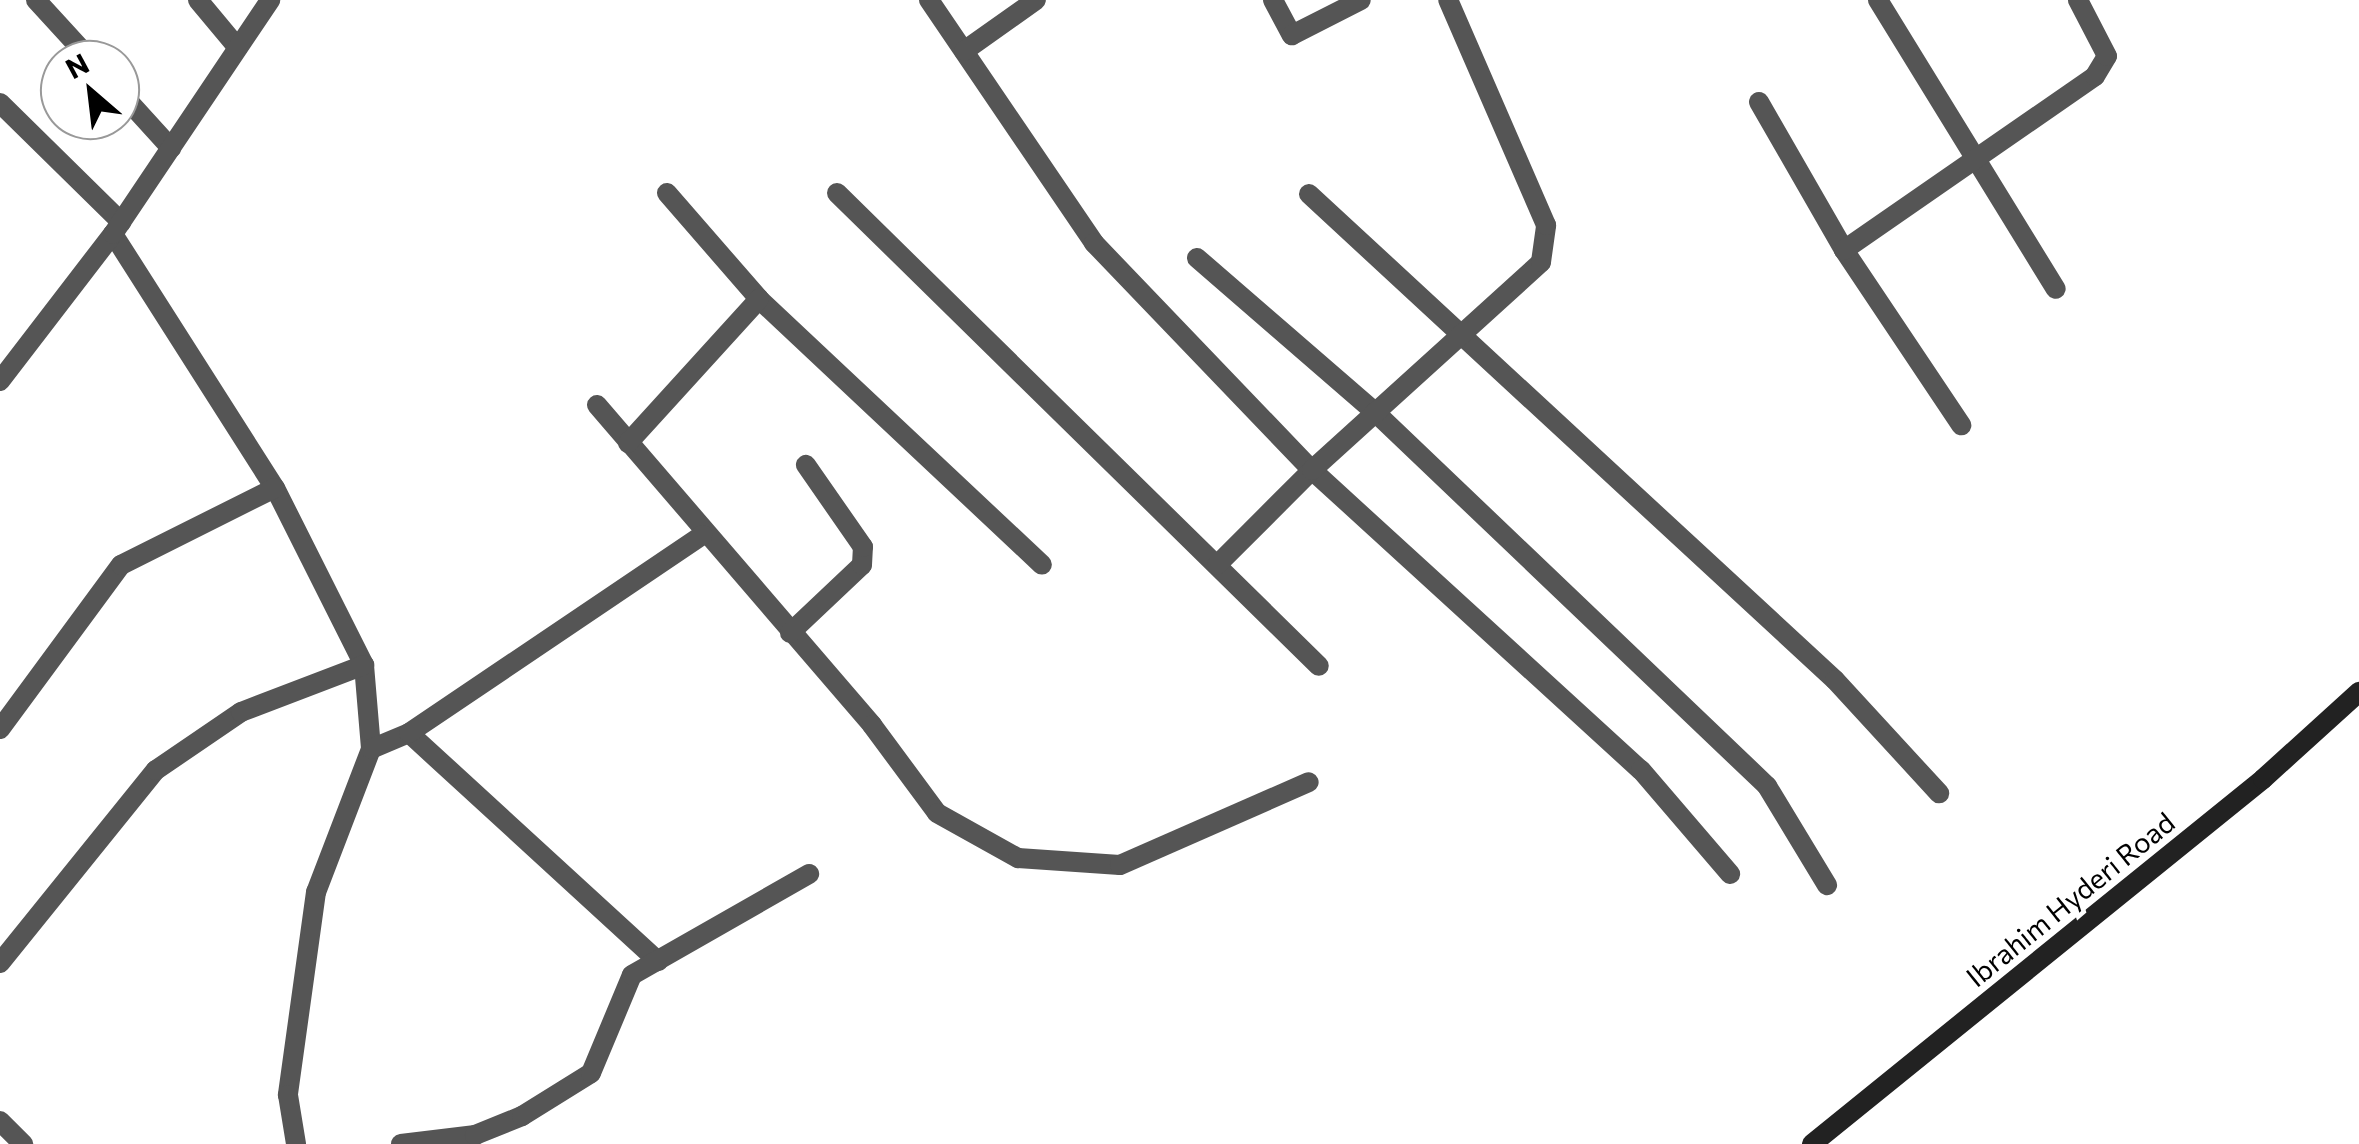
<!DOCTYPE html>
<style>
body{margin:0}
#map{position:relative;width:2359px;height:1144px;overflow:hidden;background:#fff;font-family:Commissioner,sans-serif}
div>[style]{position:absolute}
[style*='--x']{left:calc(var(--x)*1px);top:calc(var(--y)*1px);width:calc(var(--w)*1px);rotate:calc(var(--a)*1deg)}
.minor>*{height:20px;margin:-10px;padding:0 10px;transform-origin:10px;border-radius:10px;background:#555}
.tertiary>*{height:20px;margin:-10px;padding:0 10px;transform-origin:10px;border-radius:10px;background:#555}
.secondary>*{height:20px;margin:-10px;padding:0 10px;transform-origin:10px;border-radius:10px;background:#222}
span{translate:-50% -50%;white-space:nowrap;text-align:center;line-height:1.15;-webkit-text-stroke:9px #fff;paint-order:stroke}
.street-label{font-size:28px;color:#000}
.north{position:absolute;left:40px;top:40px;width:100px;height:100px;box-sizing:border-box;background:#fff;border:2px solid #999;border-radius:50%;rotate:332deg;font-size:28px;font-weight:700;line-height:40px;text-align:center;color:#000}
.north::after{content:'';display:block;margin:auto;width:35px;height:45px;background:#000;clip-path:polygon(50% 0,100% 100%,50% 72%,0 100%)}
</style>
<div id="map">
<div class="minor">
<i style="--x:36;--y:0;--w:81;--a:47.5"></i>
<i style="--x:198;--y:0;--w:62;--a:50.2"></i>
<i style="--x:929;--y:0;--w:294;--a:55.8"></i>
<i style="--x:1094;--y:243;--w:315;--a:46.2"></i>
<i style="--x:1312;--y:470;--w:445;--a:42.4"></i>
<i style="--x:1641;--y:770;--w:137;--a:49.4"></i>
<i style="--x:1273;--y:0;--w:40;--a:62"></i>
<i style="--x:1292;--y:35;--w:77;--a:-26.9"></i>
<i style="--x:1878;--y:0;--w:339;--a:58.4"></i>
<i style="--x:964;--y:51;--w:88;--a:-35.3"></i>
<i style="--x:120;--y:92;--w:76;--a:47.7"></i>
<i style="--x:1759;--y:102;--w:171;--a:60.1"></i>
<i style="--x:1844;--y:250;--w:211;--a:56.2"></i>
<i style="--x:0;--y:103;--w:170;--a:44.5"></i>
<i style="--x:667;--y:193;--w:140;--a:49"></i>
<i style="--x:759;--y:299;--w:388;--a:43.2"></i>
<i style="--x:837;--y:193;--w:675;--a:44.46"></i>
<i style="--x:1309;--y:194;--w:716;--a:42.74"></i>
<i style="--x:1835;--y:680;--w:154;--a:47.4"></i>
<i style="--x:113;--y:234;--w:301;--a:57.5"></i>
<i style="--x:275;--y:488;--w:198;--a:63.3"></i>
<i style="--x:364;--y:665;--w:84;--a:85.2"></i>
<i style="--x:371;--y:749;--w:153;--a:111"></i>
<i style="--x:316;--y:892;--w:205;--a:97.9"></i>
<i style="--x:288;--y:1095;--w:50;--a:80.7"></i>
<i style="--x:1844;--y:250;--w:305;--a:-34.7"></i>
<i style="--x:2095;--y:76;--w:23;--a:-59"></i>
<i style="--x:2107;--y:56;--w:63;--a:-117.4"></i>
<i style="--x:1197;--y:258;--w:235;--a:40.9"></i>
<i style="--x:1375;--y:412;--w:542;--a:43.65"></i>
<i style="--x:1767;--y:786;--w:116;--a:58.8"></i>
<i style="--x:597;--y:405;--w:422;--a:49.3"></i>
<i style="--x:872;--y:725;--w:109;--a:53.5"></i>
<i style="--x:937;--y:813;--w:93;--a:29.1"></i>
<i style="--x:1018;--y:858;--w:102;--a:3.9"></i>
<i style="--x:1120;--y:865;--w:206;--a:-23.7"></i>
<i style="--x:628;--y:443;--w:195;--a:-47.7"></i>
<i style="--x:1217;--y:565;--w:134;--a:-45"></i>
<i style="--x:1312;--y:470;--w:309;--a:-42.2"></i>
<i style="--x:1541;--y:262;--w:37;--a:-82"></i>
<i style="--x:1546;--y:225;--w:245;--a:-113.5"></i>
<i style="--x:790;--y:633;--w:99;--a:-43.4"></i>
<i style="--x:862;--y:565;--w:18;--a:-87"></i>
<i style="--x:863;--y:547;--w:100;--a:-124.8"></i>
<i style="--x:0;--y:729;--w:204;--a:-53.6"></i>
<i style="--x:121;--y:565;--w:172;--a:-26.6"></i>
<i style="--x:409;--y:733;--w:338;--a:42.5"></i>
<i style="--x:371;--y:749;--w:41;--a:-22.8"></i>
<i style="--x:409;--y:733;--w:354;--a:-34"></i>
<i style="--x:0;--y:963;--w:248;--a:-51.1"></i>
<i style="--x:156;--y:770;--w:103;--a:-34.3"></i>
<i style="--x:241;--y:712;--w:132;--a:-20.9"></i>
<i style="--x:0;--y:1121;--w:33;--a:45"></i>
<i style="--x:401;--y:1144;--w:75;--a:-6.9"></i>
<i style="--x:475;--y:1135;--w:51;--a:-22"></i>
<i style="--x:522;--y:1116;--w:81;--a:-31.9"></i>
<i style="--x:591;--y:1073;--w:106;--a:-67.3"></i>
<i style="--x:632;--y:975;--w:204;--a:-29.7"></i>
</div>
<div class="tertiary">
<i style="--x:0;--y:381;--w:185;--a:-52.5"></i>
<i style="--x:113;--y:234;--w:282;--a:-56.1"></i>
</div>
<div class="secondary">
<i style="--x:1812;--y:1144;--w:580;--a:-38.98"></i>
<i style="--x:2263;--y:779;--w:130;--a:-42.2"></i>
</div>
<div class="street-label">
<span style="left:2070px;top:899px;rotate:-39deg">Ibrahim Hyderi Road</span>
</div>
<div class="north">N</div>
</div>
